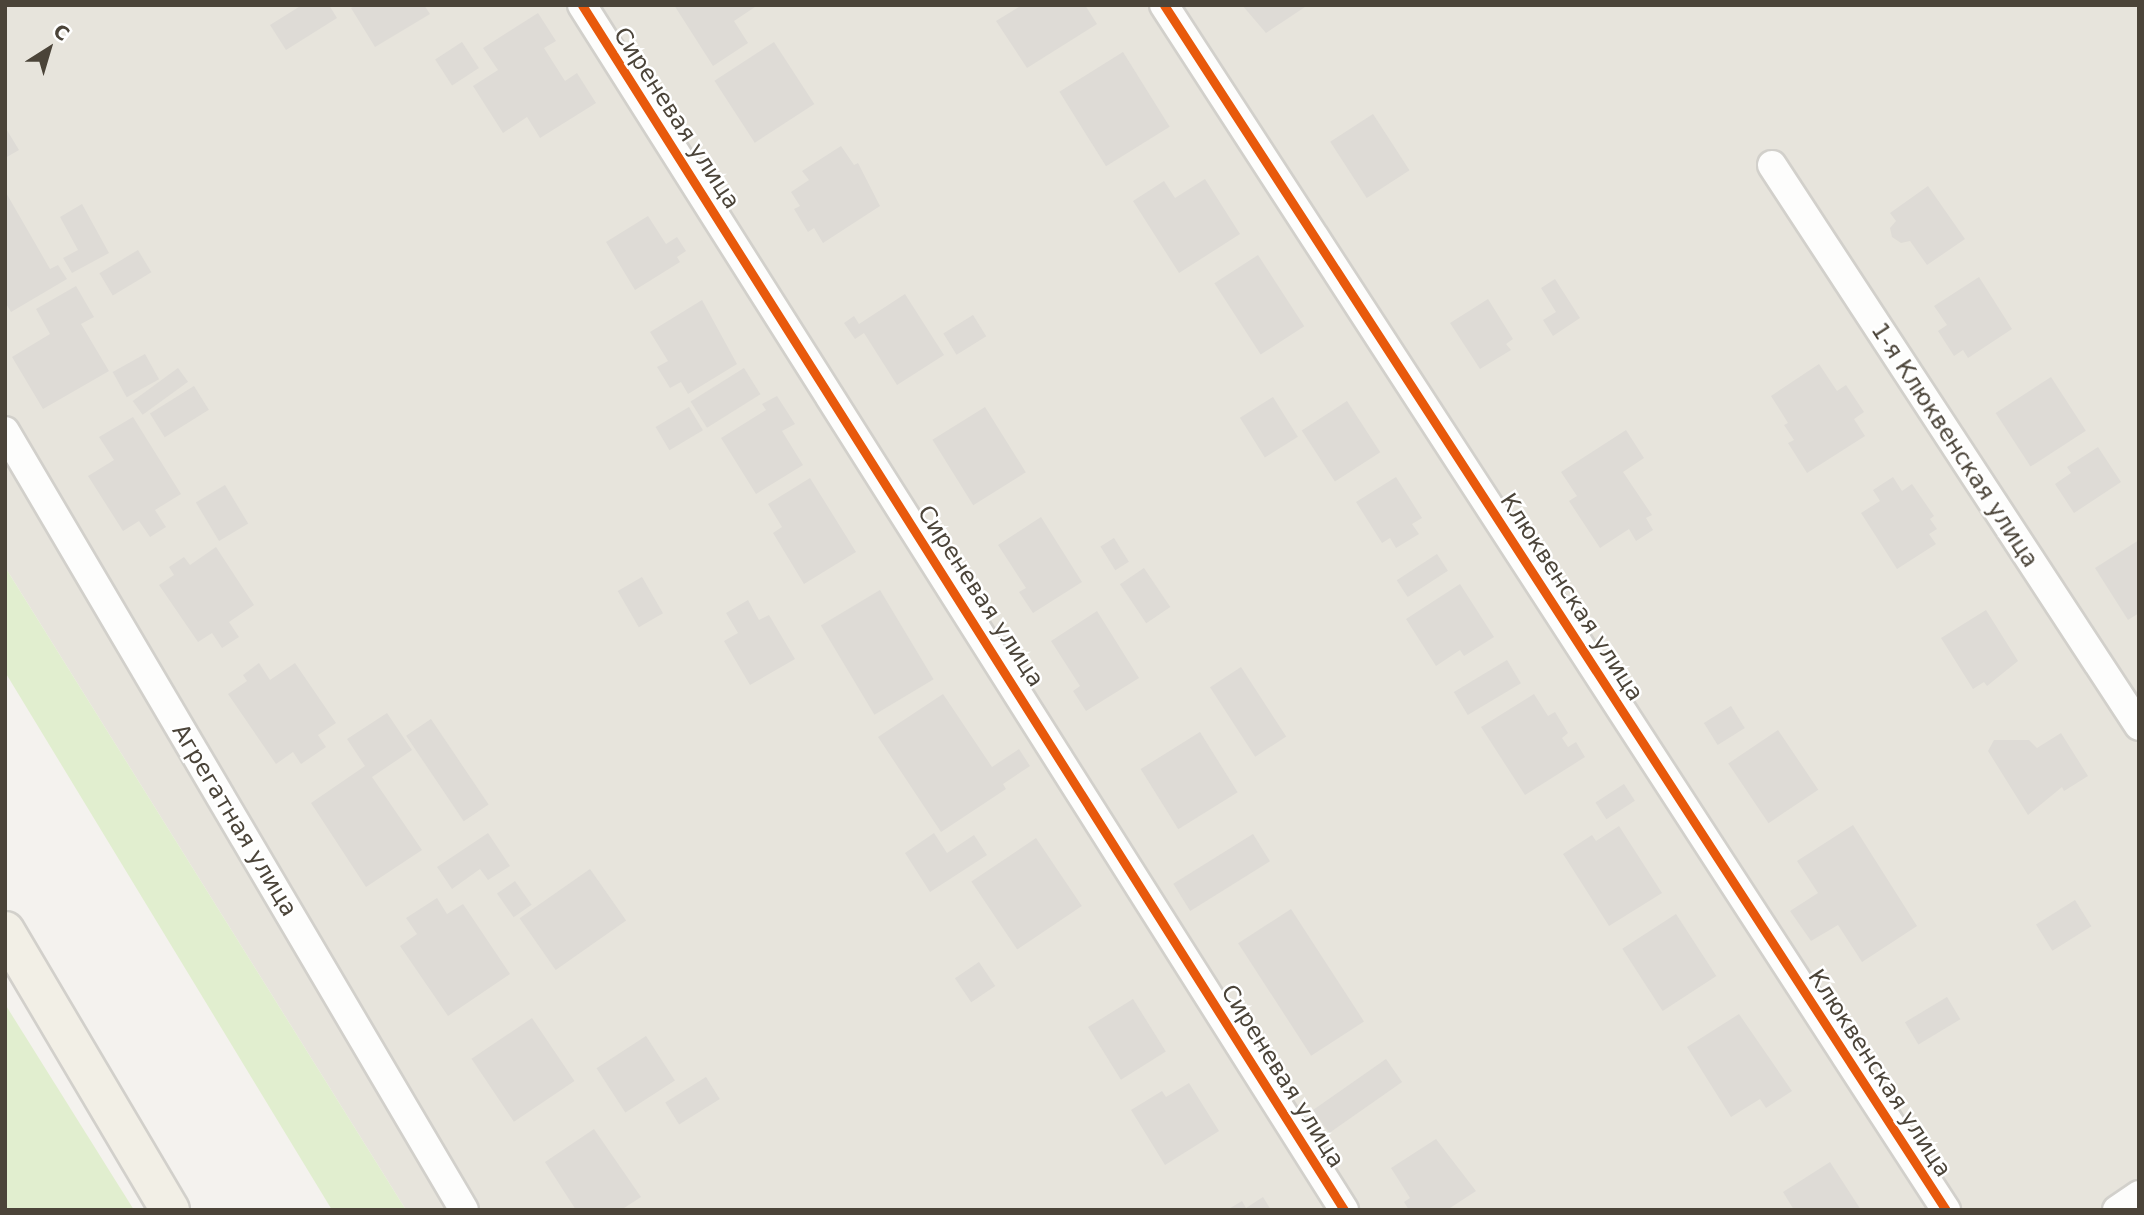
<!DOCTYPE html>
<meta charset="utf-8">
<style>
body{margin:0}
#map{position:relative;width:2144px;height:1215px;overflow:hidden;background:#f4f2ee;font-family:"DejaVu Sans",sans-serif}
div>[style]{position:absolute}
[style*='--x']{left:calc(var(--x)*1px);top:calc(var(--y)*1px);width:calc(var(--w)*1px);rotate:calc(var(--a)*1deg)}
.residential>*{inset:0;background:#e7e4dc}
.green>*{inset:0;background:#e1eecf}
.building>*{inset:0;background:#dedbd6;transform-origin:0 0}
.roads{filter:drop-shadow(2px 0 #d2d0cb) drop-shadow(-2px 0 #d2d0cb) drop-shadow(0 2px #d2d0cb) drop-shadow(0 -2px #d2d0cb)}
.minor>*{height:28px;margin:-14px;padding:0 14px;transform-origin:14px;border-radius:14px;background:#fdfdfc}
.primary>*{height:38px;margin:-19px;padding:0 19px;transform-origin:19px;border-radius:19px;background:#f2efe6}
.cycleway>*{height:9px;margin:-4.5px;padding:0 4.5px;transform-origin:4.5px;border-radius:4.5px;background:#e8590c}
span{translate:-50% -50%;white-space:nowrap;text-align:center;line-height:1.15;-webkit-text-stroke:5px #fff;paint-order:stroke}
.street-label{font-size:23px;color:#4b4439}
.frame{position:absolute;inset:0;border:7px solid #4b4439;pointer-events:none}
.north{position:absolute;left:14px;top:14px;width:70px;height:70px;-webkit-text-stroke:5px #fff;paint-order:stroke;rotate:37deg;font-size:19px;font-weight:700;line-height:28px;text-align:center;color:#4b4439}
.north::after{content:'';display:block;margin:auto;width:24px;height:32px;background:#4b4439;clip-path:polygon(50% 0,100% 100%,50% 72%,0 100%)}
</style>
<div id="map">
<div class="residential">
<i style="clip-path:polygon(5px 5px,2139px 5px,2139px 1210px,406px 1210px,5px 567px)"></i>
</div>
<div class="green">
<i style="clip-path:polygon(5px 567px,406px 1210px,332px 1210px,5px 672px)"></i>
<i style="clip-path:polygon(5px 1004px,134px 1210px,5px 1210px)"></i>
</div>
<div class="building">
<i style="clip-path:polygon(302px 5px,329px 5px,337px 18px,286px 50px,270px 25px)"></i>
<i style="clip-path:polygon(357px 5px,424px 5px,430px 14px,375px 47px,351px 8px)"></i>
<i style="clip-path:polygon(674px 5px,758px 5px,734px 21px,748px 43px,713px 66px)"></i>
<i style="clip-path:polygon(1022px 5px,1085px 5px,1097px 24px,1027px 68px,996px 21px)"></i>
<i style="clip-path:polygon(1242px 5px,1308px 5px,1266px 33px)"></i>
<i style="clip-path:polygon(538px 13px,556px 41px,544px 48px,565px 81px,577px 73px,596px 103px,540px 138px,527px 117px,503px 133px,473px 86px,498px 70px,483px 48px)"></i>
<i style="left:462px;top:42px;width:31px;height:32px;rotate:57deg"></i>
<i style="left:774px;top:42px;width:74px;height:71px;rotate:57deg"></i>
<i style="left:1123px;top:52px;width:88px;height:75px;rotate:58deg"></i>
<i style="left:1373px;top:114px;width:67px;height:51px;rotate:57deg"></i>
<i style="clip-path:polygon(5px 127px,19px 150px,5px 158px)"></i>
<i style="clip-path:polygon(841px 146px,854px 165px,858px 163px,880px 206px,823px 243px,814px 228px,808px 232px,794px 209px,800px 206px,791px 192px,809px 180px,802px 171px)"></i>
<i style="clip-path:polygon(1205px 179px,1240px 234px,1179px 273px,1133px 201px,1164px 181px,1175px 198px)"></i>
<i style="clip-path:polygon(1928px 186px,1965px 239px,1927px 265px,1910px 241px,1901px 243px,1892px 237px,1890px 228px,1896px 221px,1890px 213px)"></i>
<i style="clip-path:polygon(5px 191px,50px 269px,58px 265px,67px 279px,11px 312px,5px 302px)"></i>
<i style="clip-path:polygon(82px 204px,109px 253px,72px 273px,63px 258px,78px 250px,60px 217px)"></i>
<i style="clip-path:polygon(648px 216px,666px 244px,677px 237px,686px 251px,677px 257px,680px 262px,635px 290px,606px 242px)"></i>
<i style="left:138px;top:250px;width:26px;height:45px;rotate:59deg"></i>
<i style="left:1258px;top:255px;width:85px;height:52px;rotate:57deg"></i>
<i style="clip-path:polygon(1979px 277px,2012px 329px,1968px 358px,1963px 350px,1954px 356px,1938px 331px,1947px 325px,1934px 306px)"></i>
<i style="clip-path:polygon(1555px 279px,1580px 318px,1553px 336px,1543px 320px,1556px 312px,1541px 288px)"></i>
<i style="clip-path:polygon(76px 286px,94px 317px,81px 324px,109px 371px,43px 409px,12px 357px,50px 334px,36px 309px)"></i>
<i style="clip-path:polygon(905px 294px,944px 355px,897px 385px,864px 333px,855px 339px,844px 323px,854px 316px,859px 324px)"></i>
<i style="clip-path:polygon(1488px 299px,1513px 339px,1506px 344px,1511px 350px,1480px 369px,1450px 323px)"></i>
<i style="clip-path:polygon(702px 300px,737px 364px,688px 394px,681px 382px,670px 388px,657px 367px,668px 361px,650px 332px)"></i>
<i style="left:973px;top:315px;width:25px;height:35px;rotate:58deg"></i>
<i style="left:145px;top:354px;width:29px;height:37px;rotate:61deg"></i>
<i style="clip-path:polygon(1819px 364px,1837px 391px,1846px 385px,1864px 412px,1854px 419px,1865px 436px,1807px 473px,1788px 443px,1794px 440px,1784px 425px,1788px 423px,1771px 396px)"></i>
<i style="left:178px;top:368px;width:17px;height:56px;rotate:54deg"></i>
<i style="left:744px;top:368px;width:31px;height:63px;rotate:58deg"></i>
<i style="left:2051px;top:377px;width:64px;height:66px;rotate:57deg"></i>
<i style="left:194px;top:386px;width:28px;height:52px;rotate:58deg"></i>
<i style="clip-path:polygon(777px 396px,795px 424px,782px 431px,803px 465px,756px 494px,721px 438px,766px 410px,762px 404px)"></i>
<i style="left:1273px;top:397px;width:47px;height:39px;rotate:58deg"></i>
<i style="left:1347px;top:401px;width:61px;height:54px;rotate:57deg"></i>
<i style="left:689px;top:407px;width:27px;height:39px;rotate:59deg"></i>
<i style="left:985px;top:407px;width:77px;height:62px;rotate:58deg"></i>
<i style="clip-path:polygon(133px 417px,181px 494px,155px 510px,166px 527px,150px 537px,139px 521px,123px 531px,88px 476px,114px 460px,99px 437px)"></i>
<i style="clip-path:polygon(1626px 430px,1644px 458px,1623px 472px,1652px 515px,1646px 518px,1653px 530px,1636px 541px,1629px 529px,1600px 548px,1569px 501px,1577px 496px,1561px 472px)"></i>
<i style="clip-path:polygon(2098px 447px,2121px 482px,2074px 513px,2055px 484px,2071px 473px,2067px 467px)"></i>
<i style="clip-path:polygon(1396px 477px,1422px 518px,1412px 524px,1419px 534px,1396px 548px,1390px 538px,1382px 543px,1356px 502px)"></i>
<i style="clip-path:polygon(1893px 477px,1902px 491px,1912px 484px,1934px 516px,1930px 519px,1937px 529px,1929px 534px,1936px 544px,1897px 569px,1861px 513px,1880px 501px,1873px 490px)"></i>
<i style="clip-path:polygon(810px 478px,856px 552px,804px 584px,773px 533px,782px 527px,768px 504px)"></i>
<i style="left:225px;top:485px;width:45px;height:34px;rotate:59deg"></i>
<i style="clip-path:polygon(1041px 517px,1082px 582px,1033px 613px,1019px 592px,1026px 588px,998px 545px)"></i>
<i style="left:1114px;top:538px;width:28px;height:16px;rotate:58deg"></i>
<i style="clip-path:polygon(2139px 540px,2139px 613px,2128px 620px,2095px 568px)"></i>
<i style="clip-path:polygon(216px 547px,254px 605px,229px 622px,239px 637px,222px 648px,212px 633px,198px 642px,159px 585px,174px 575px,169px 567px,184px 557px,190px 565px)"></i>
<i style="left:1437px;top:554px;width:20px;height:48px;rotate:57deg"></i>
<i style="left:1144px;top:568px;width:47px;height:29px;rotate:56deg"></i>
<i style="left:642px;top:577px;width:42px;height:28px;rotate:60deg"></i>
<i style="clip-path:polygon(1460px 584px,1494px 637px,1464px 656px,1460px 650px,1436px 666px,1406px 619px)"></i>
<i style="left:880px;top:590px;width:104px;height:69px;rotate:59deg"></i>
<i style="clip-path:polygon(748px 600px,759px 620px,769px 615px,795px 659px,750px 685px,724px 641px,738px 633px,726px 613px)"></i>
<i style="clip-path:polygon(1986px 610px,2018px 661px,1987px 686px,1984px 682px,1973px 689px,1941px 638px)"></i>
<i style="clip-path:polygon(1097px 611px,1139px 678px,1086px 711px,1073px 691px,1080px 686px,1051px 641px)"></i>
<i style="left:1507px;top:660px;width:27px;height:62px;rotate:59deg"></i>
<i style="clip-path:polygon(259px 663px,270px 680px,295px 663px,336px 723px,318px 735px,326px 747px,301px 764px,293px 752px,276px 764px,228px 694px,247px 681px,243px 675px)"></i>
<i style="left:1241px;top:667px;width:83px;height:37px;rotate:57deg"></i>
<i style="clip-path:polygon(943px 694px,992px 767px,1019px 749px,1030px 766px,1003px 784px,1006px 789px,941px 832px,878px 737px)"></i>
<i style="clip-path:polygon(1534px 694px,1548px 716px,1555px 712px,1568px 733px,1562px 738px,1568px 747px,1576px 742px,1585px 757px,1525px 795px,1481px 727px)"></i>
<i style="left:1731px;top:706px;width:26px;height:32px;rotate:58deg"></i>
<i style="clip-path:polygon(387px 713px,412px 750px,372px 777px,422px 850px,366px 887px,311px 803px,365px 766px,347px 739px)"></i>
<i style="left:431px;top:719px;width:103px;height:30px;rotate:56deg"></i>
<i style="left:1778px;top:730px;width:72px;height:60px;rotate:56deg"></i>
<i style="left:1200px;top:732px;width:71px;height:70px;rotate:58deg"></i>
<i style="clip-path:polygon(2061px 733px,2088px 776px,2064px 791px,2062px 787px,2028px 815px,1988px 751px,1994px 740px,2029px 740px,2037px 748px)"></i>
<i style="left:1624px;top:784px;width:20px;height:34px;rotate:57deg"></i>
<i style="clip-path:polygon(1853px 825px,1917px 926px,1862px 962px,1838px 925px,1811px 941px,1790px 911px,1818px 893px,1797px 861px)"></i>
<i style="clip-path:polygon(1619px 826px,1662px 893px,1609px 926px,1563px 854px,1592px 835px,1596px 841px)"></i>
<i style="clip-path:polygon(488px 833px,510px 866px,488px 880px,480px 869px,452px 889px,437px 867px)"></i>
<i style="clip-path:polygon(934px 833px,947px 853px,974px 835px,987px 855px,930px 892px,905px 853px)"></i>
<i style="left:1253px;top:834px;width:32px;height:94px;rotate:58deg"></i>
<i style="left:1036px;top:838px;width:82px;height:78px;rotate:56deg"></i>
<i style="left:590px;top:869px;width:63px;height:86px;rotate:55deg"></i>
<i style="left:515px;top:881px;width:29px;height:22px;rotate:55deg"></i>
<i style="clip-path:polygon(437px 898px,447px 914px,463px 904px,510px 974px,448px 1016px,400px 946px,417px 934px,406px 918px)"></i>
<i style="left:2075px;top:900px;width:31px;height:46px;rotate:58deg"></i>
<i style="left:1291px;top:909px;width:134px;height:63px;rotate:57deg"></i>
<i style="left:1676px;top:914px;width:74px;height:64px;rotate:57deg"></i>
<i style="left:979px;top:962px;width:29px;height:29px;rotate:56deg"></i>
<i style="left:1947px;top:997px;width:26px;height:49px;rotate:59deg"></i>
<i style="left:1133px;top:999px;width:62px;height:53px;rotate:58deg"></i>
<i style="clip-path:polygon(1739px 1014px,1792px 1091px,1766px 1108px,1760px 1099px,1731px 1117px,1687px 1047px)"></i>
<i style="left:532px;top:1018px;width:76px;height:73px;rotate:56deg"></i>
<i style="left:646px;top:1036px;width:53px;height:59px;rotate:57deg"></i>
<i style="left:1386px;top:1059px;width:28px;height:89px;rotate:55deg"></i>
<i style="left:706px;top:1077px;width:26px;height:48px;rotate:58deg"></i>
<i style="clip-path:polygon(1189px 1083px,1219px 1131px,1165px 1165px,1131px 1110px,1162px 1091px,1166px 1097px)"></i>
<i style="clip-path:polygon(594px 1129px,641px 1197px,621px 1210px,576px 1210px,545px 1162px)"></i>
<i style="clip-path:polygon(1436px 1139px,1476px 1191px,1447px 1210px,1409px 1210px,1404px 1202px,1410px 1198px,1391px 1168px)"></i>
<i style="clip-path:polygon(1830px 1162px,1861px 1210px,1794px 1210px,1783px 1192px)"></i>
<i style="clip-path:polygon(1263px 1197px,1271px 1210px,1227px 1210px,1242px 1201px,1246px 1208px)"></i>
</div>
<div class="roads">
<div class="minor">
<i style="--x:582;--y:5;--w:1426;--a:57.69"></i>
<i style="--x:1164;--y:5;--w:1437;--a:57.02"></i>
<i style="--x:1772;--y:165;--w:670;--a:56.81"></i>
<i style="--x:5;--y:431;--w:904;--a:59.49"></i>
<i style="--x:2117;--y:1210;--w:27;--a:-34"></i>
</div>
<div class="primary">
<i style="--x:5;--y:931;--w:324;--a:59.4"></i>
</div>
</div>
<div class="cycleway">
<i style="--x:582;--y:5;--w:1426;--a:57.69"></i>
<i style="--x:1164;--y:5;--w:1437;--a:57.02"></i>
</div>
<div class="street-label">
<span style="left:677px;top:118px;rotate:57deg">Сиреневая улица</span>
<span style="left:1955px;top:445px;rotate:57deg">1-я Клюквенская улица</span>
<span style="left:981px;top:596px;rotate:57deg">Сиреневая улица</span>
<span style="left:1572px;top:597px;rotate:57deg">Клюквенская улица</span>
<span style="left:235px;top:820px;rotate:59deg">Агрегатная улица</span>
<span style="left:1880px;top:1073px;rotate:57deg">Клюквенская улица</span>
<span style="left:1283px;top:1076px;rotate:58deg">Сиреневая улица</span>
</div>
<div class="frame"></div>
<div class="north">С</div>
</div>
